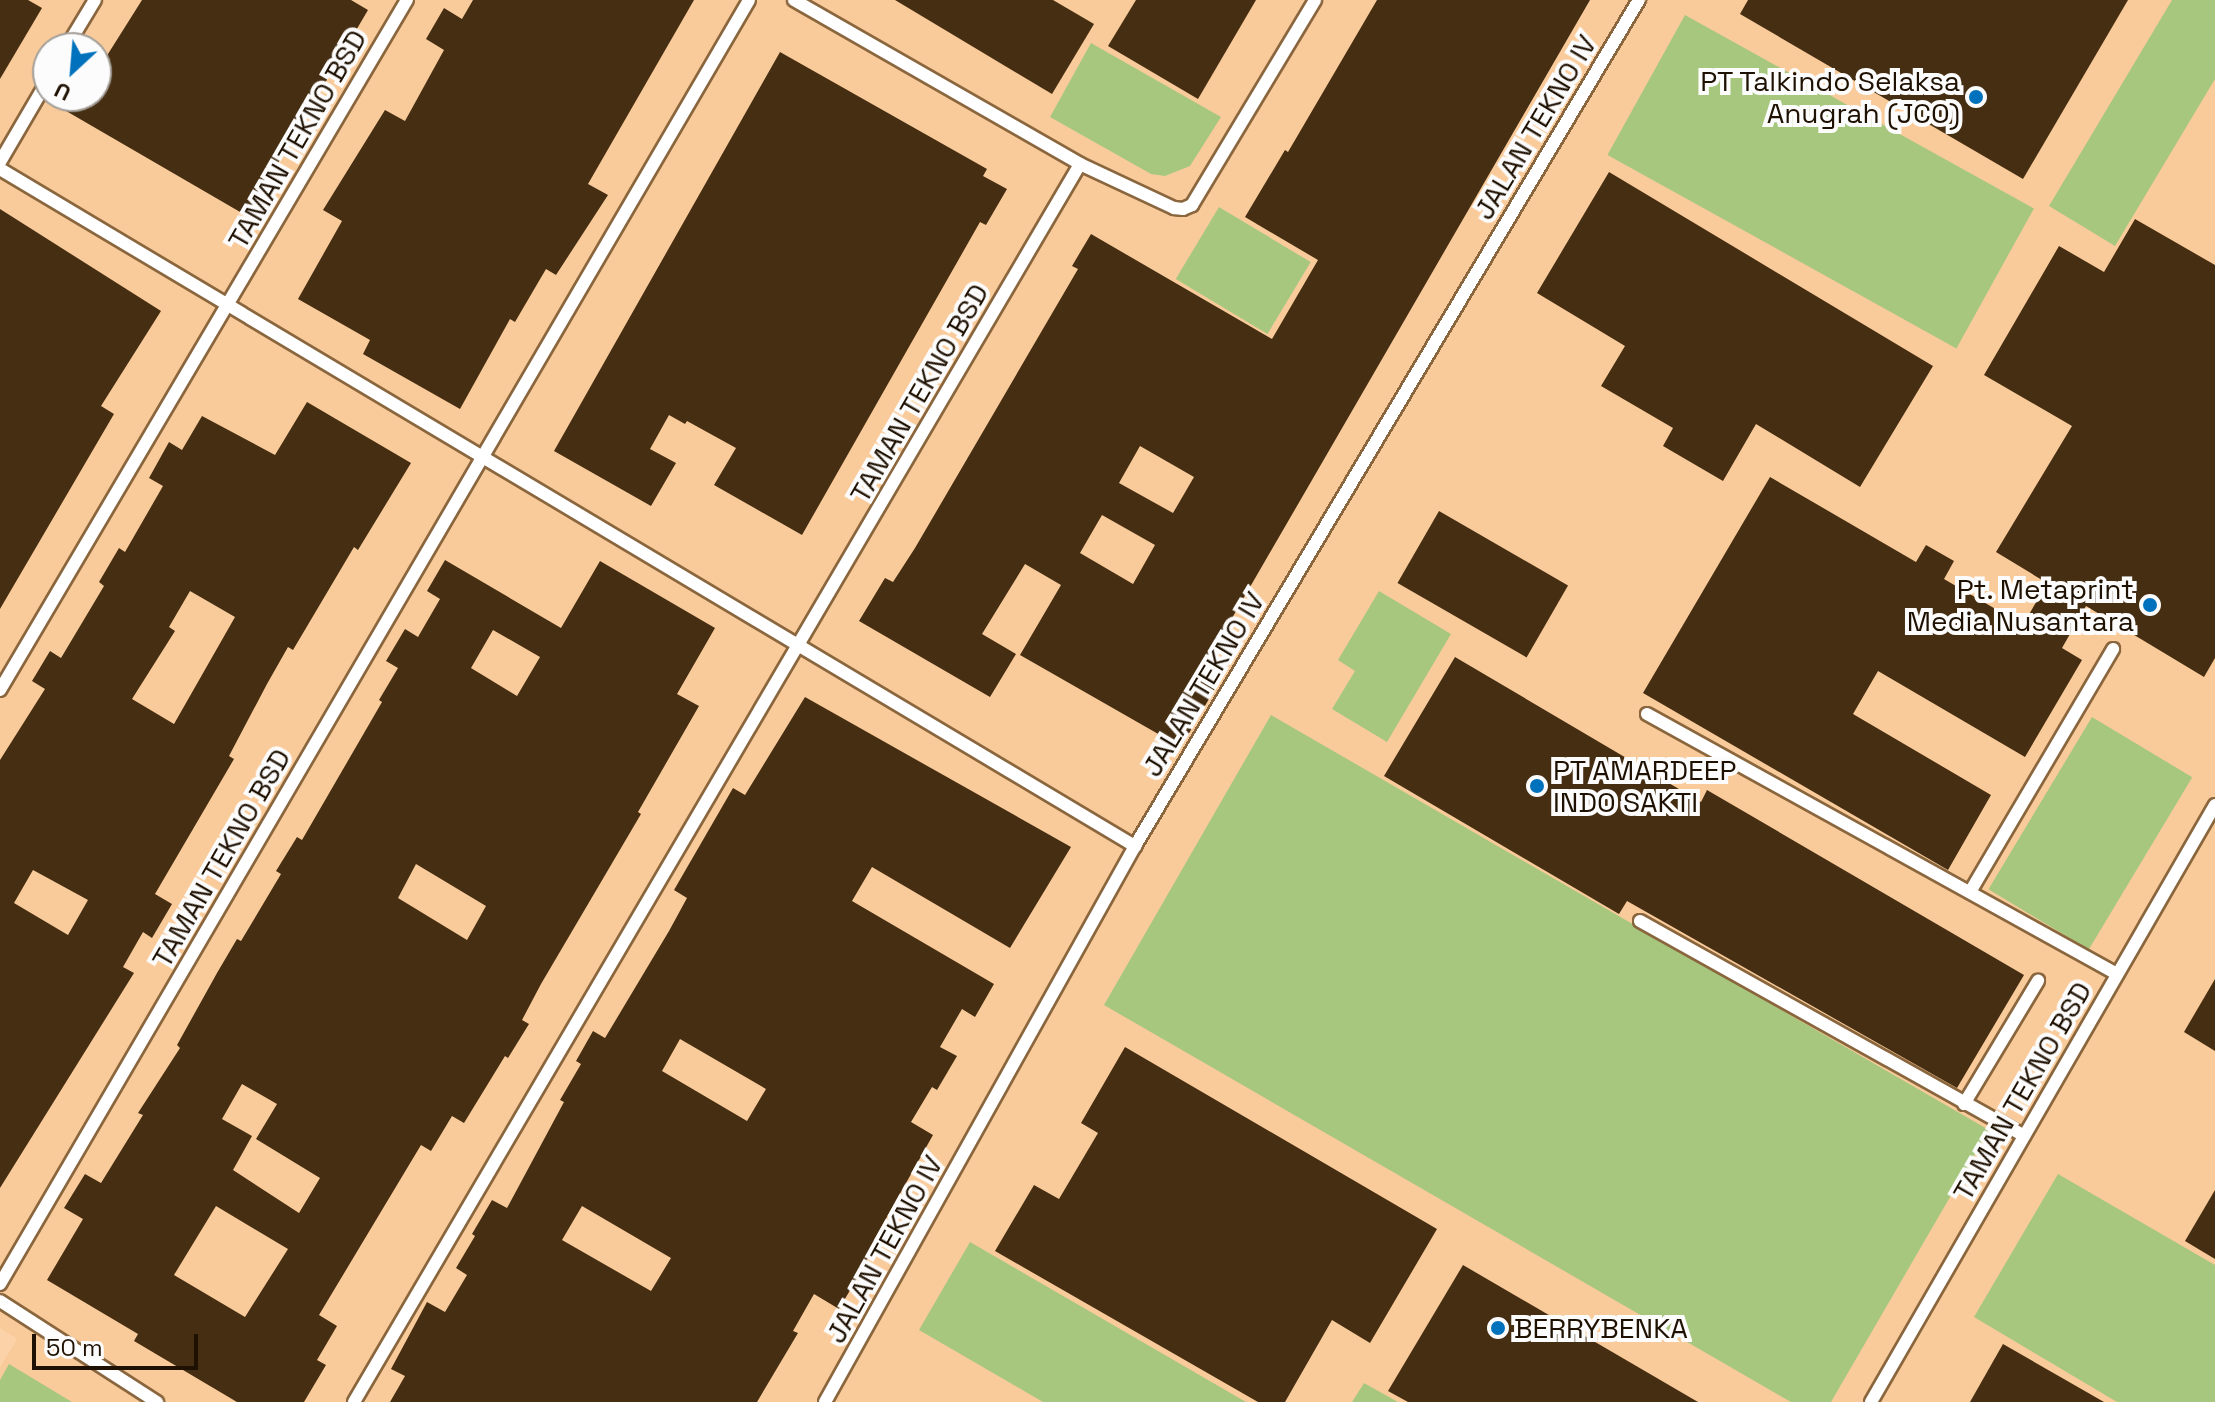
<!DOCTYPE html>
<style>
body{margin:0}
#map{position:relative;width:2215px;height:1402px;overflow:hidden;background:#fcd3a8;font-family:"Space Grotesk",sans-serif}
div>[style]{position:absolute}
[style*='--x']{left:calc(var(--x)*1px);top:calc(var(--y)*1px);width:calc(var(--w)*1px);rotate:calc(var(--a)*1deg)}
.built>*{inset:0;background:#facb9a}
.green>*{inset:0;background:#a7c77f;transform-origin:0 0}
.building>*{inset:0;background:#462e13;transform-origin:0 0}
.roads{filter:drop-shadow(2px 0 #8a663e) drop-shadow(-2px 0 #8a663e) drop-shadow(0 2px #8a663e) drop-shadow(0 -2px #8a663e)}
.lane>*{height:12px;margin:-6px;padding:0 6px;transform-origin:6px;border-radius:6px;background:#fff}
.dots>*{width:22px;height:22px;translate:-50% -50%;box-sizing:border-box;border:4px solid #fcfcfc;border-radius:50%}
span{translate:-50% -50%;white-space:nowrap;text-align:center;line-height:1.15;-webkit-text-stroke:8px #fcfcfc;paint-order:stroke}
.poi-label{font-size:28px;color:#1f1102}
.right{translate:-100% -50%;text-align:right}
.left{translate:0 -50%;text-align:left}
.street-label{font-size:28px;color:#1f1102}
.north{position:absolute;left:32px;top:32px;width:80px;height:80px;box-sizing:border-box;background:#fcfcfc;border:2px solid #a49e98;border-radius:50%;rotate:206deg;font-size:22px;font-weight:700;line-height:32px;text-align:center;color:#1f1102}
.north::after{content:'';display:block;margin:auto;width:28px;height:36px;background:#0071bc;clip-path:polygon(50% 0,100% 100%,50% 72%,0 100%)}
.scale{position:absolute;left:32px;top:1334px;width:166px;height:36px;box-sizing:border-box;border:4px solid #1f1102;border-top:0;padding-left:10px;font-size:24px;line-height:28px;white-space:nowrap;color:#1f1102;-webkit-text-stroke:6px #fcfcfc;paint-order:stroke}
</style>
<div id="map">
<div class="built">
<i style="clip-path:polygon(evenodd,0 0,2215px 0,2215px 1402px,0 1402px,0 1367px,17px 1339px,0 1328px,0 0,48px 48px,96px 48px,96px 96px,48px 96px,48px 48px)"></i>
</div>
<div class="green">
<i style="clip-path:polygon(2172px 0,2215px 0,2215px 79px,2115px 246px,2049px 206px)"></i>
<i style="left:1685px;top:15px;width:399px;height:160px;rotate:29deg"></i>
<i style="clip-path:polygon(1091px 43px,1221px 117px,1190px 166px,1165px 176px,1151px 174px,1050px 117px)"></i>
<i style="left:1219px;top:207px;width:107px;height:84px;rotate:31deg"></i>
<i style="clip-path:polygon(1379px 591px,1451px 634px,1387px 742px,1332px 709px,1355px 671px,1338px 660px)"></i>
<i style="clip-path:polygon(1271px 715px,1989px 1130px,1831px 1402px,1791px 1402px,1104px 1005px)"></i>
<i style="left:2092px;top:717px;width:117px;height:201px;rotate:31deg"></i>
<i style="clip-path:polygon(2058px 1174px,2215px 1265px,2215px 1402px,2117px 1402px,1974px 1317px)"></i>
<i style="clip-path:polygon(970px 1242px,1246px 1402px,1043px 1402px,919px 1330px)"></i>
<i style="clip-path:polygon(9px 1364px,72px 1402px,0 1402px,0 1380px)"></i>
<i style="clip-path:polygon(1364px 1383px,1398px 1402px,1352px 1402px)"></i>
</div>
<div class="building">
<i style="clip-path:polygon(0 0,28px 0,42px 8px,0 79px)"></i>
<i style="clip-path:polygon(142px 0,351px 0,368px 10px,247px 216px,61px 108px,68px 96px,96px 96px,96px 73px)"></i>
<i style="clip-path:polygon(473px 0,694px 0,588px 184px,608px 195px,556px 275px,546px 269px,515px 322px,510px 319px,460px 409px,363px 354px,370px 340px,298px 299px,342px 221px,323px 210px,385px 110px,405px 121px,444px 50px,426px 39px,444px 8px,462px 19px)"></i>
<i style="clip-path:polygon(895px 0,1053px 0,1094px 24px,1052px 94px)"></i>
<i style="clip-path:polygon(1136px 0,1256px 0,1198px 99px,1108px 46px)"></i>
<i style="clip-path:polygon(evenodd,1377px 0,1590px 0,1202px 670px,1220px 680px,1181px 747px,1020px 655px,1061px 585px,1025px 564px,982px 634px,1016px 654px,990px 697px,859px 621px,885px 578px,893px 582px,915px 548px,1078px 269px,1072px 266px,1091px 234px,1272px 339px,1318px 260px,1245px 217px,1285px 150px,1288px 152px,1377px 0,1140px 446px,1194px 477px,1173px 513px,1119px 483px,1140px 446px,1377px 0,1102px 515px,1155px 545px,1133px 584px,1080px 553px,1102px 515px)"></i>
<i style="clip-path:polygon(1748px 0,2128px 0,2023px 179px,1740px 14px)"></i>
<i style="clip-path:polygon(780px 52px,987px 169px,983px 176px,1007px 189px,986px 225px,980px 222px,802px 535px,714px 485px,736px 448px,687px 421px,685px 424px,669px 415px,650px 449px,676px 463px,651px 506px,554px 451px)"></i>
<i style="clip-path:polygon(1609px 172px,1933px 366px,1860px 487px,1756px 424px,1723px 481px,1663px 446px,1673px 428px,1601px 386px,1625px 346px,1537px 293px)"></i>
<i style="clip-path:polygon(0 209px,161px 311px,101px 406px,114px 414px,0 609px)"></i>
<i style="clip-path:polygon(2135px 219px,2215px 265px,2215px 658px,2204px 677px,2086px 606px,2062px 648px,2082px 660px,2025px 757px,1878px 671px,1853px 714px,1991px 795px,1948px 870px,1643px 693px,1770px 477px,1916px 562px,1926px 545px,1954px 561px,1944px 579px,2023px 625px,2047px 583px,1996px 552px,2072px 426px,1984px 375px,2059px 246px,2104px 272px)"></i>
<i style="clip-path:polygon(evenodd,307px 402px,411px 463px,358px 550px,354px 547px,293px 650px,288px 647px,267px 684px,229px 756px,234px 759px,155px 894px,172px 904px,152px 938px,143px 932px,123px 967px,134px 973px,0 1188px,0 760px,45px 689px,32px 681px,50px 651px,61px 658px,104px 586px,99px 582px,119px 548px,125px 552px,163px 486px,149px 478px,169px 442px,182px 450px,202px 416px,275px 455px,307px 402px,190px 591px,235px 617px,174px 724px,132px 699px,175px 631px,169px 627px,190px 591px,307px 402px,33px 870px,88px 900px,68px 935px,14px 903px,33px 870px)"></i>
<i style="left:1439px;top:511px;width:149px;height:83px;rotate:30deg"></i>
<i style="clip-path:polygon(evenodd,445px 560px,561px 628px,600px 561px,715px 628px,677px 694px,699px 706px,638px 812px,641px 814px,541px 984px,522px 1020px,529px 1024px,508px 1058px,505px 1056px,464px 1123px,452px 1116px,431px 1151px,421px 1145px,319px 1315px,337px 1326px,317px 1360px,326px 1365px,304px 1402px,237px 1402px,134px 1341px,138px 1334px,47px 1280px,83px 1219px,64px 1208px,85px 1174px,101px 1183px,143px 1115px,138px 1113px,180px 1048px,177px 1045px,217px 973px,237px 939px,241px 941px,281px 874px,276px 871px,297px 837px,302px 840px,382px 702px,379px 700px,398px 668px,386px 661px,405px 629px,418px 637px,440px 599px,427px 591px,445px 560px,493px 630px,540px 657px,517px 696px,471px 668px,493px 630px,445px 560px,416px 864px,486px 906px,467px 940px,398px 898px,416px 864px,445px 560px,242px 1084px,277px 1104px,256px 1139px,320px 1178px,299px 1213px,233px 1170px,252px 1136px,222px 1119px,242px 1084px,445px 560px,216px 1206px,288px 1249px,245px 1317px,174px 1275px,216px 1206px)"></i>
<i style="clip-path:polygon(1455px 657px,1701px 802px,1707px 790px,2024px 975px,1957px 1088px,1627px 901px,1619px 914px,1384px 776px)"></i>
<i style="clip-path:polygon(evenodd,805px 697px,1071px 847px,1010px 948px,872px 867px,852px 901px,994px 984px,975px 1017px,962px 1009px,940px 1047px,957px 1056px,937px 1090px,932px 1087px,911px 1122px,933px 1135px,874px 1240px,877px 1241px,859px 1275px,839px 1309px,814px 1294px,793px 1331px,798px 1333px,757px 1402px,390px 1402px,405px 1376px,391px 1369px,427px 1302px,445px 1312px,467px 1275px,456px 1268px,475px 1236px,472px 1234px,492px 1200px,507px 1208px,564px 1102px,560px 1100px,581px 1064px,576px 1061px,593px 1031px,605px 1038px,669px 931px,687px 898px,674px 890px,733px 788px,745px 795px,805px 697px,680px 1039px,766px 1089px,747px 1121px,662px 1071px,680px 1039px,805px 697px,582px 1206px,671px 1258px,651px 1291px,562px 1240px,582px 1206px)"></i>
<i style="clip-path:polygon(2215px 979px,2215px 1051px,2184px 1032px)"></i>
<i style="clip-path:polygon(1125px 1047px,1437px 1229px,1370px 1343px,1332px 1320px,1285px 1402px,1258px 1402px,995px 1251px,1034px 1185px,1059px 1199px,1098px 1133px,1081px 1123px)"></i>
<i style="clip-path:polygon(2215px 1190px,2215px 1259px,2185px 1241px)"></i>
<i style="clip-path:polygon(1463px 1265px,1698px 1402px,1408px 1402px,1388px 1391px)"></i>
<i style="clip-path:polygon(2003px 1344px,2104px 1402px,1970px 1402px)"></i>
</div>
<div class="roads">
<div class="lane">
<i style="--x:794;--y:0;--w:330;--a:29.8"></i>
<i style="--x:1080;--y:164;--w:104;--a:25.1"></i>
<i style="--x:1174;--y:208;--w:9;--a:6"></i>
<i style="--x:1183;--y:209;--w:10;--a:-24"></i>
<i style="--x:1192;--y:205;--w:239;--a:-59"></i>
<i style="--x:66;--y:48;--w:56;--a:-58.9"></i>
<i style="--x:0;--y:162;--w:95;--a:-59.7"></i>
<i style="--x:0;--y:169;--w:1322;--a:30.82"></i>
<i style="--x:0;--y:690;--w:801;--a:-59.47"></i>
<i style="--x:1647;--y:714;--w:537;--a:28.95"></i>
<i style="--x:1970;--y:892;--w:282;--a:-59.5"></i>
<i style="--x:1640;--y:921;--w:440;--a:29.2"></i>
<i style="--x:1964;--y:1104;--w:144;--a:-59"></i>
<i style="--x:0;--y:1284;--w:1486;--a:-59.74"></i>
<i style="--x:0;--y:1301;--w:187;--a:32.8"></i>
<i style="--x:354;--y:1402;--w:1435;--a:-59.61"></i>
<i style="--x:825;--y:1402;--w:637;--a:-60.86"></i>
<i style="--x:1135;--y:846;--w:985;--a:-59.22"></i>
<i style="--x:1871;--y:1402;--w:689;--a:-60.05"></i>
</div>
</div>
<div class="dots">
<i style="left:1976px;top:97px;background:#0071bc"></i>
<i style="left:2150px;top:605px;background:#0071bc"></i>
<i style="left:1537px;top:786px;background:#0071bc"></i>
<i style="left:1498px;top:1328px;background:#0071bc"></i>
</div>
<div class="poi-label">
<span class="right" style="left:1960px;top:97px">PT Talkindo Selaksa<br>Anugrah (JCO)</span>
<span class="right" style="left:2134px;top:605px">Pt. Metaprint<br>Media Nusantara</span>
<span class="left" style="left:1553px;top:786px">PT AMARDEEP<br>INDO SAKTI</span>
<span class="left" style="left:1514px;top:1328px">BERRYBENKA</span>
</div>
<div class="street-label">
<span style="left:1535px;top:127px;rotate:-59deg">JALAN TEKNO IV</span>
<span style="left:297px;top:139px;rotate:-60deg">TAMAN TEKNO BSD</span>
<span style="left:919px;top:393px;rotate:-60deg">TAMAN TEKNO BSD</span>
<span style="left:1203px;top:684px;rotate:-59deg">JALAN TEKNO IV</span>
<span style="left:221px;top:858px;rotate:-60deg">TAMAN TEKNO BSD</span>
<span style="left:2022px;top:1091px;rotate:-60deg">TAMAN TEKNO BSD</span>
<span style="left:884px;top:1249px;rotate:-61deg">JALAN TEKNO IV</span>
</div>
<div class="north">U</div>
<div class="scale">50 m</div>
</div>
